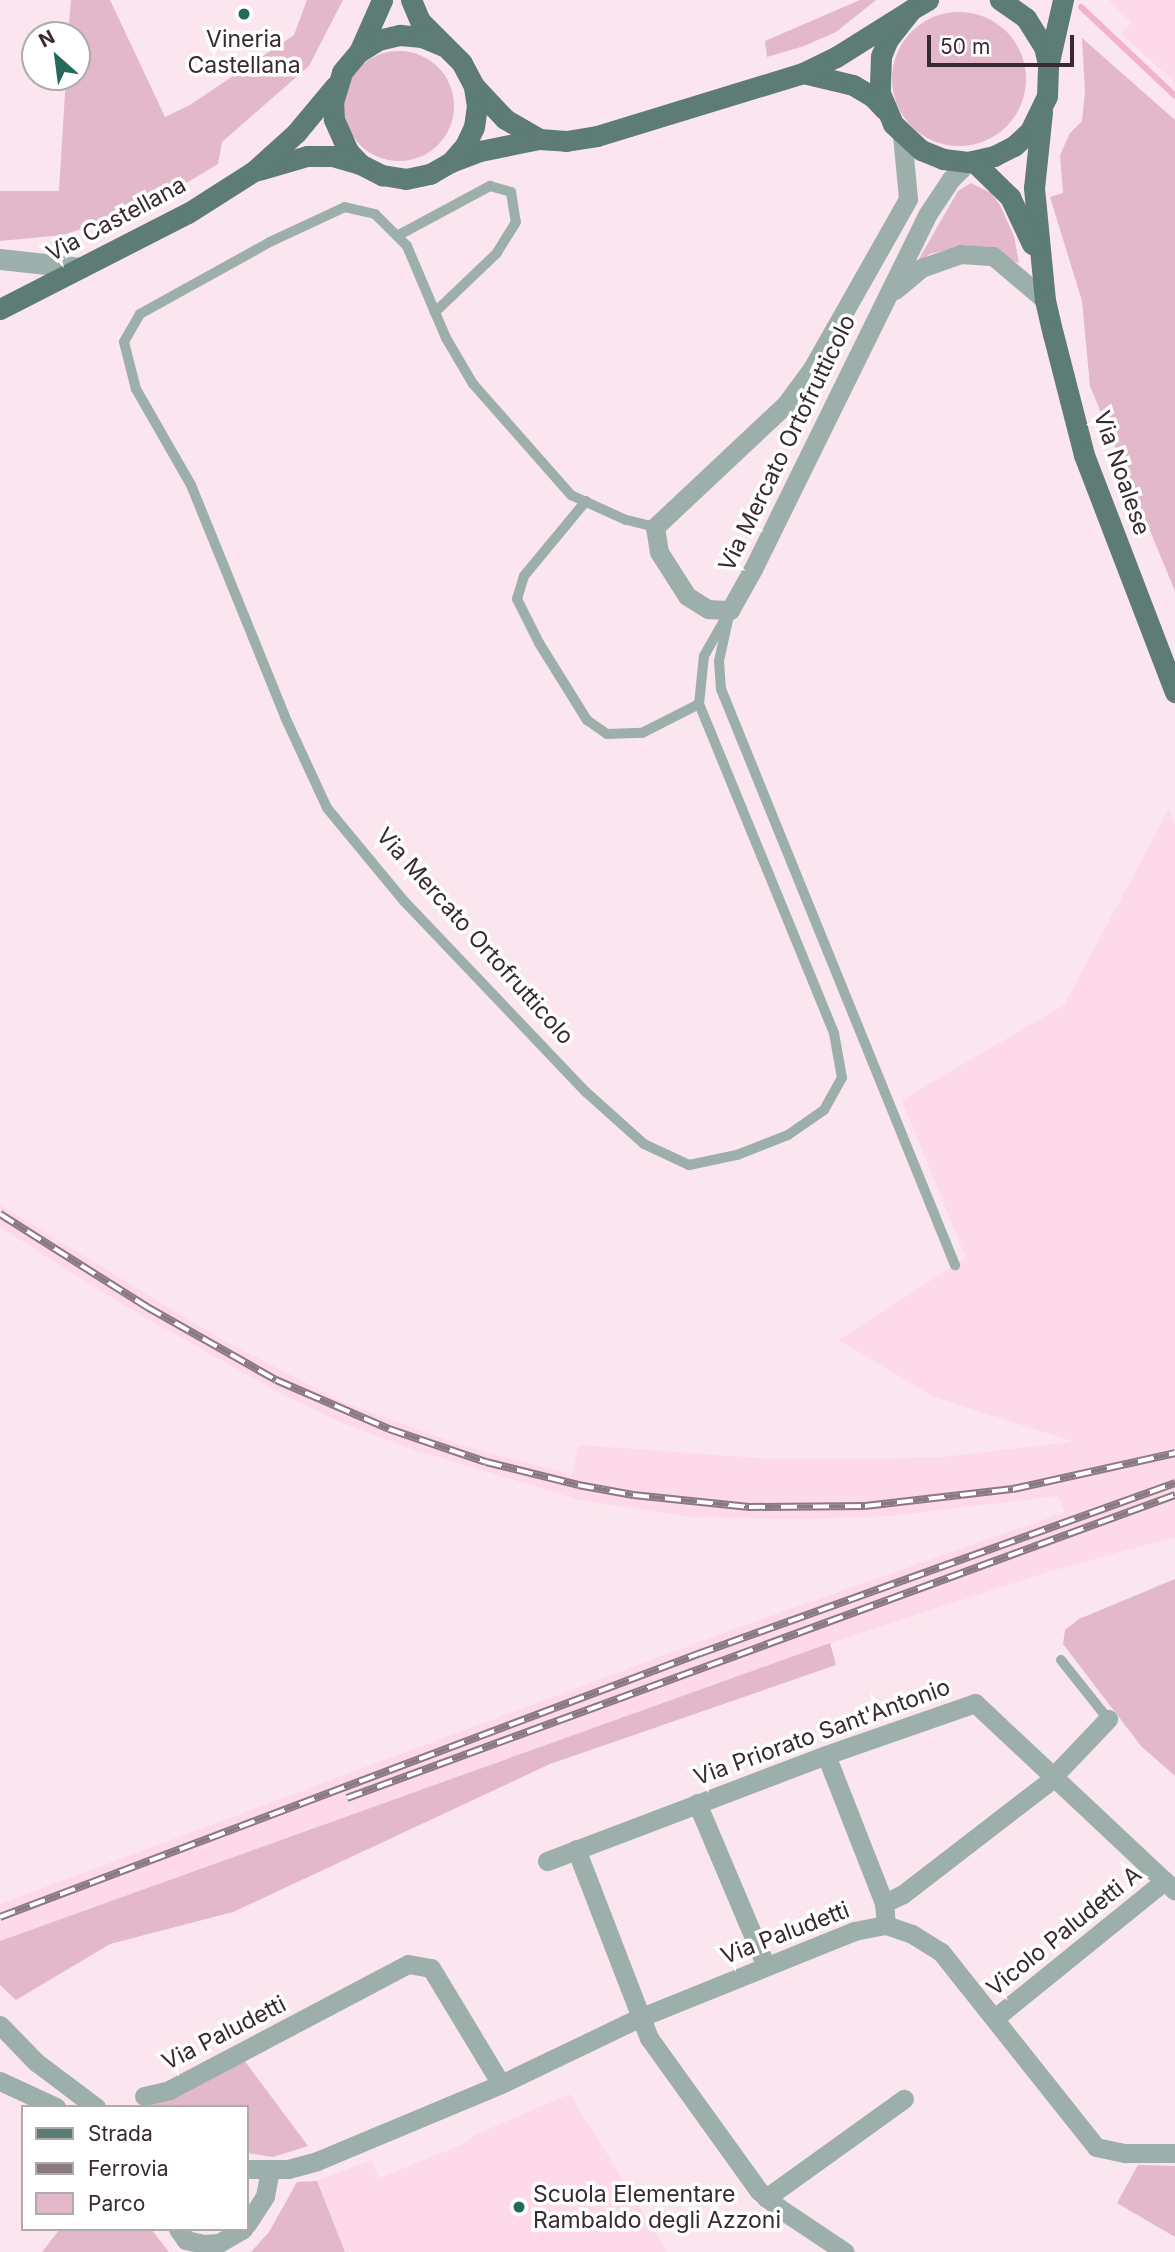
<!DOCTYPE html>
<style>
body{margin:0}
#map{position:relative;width:1175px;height:2252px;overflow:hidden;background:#fbe5ee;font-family:Inter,sans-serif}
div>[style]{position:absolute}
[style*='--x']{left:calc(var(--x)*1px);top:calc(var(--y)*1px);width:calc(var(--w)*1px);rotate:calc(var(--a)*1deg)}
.built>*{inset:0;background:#fdd9e9}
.green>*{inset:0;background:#e2b8ca}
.round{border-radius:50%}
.stream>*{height:6px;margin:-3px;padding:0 3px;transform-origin:3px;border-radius:3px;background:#f4b0cf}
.service>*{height:10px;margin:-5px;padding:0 5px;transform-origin:5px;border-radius:5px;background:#9dafab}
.minor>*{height:19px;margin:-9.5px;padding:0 9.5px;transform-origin:9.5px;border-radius:9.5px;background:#9dafab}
.tertiary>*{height:21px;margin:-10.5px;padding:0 10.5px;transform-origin:10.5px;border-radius:10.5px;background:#9dafab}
.primary>*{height:21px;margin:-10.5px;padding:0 10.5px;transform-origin:10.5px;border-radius:10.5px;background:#5c7c75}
.rail>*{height:8px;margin-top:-4px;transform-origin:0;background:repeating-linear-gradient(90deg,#fff 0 16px,#8a7980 0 32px);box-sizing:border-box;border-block:2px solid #8a7980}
.dots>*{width:19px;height:19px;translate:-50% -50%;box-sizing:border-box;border:4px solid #fff;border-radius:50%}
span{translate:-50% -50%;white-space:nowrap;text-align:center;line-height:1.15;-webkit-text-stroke:7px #fff;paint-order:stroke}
.poi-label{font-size:23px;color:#382a30}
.left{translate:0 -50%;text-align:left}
.street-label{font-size:23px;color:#382a30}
.legend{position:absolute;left:21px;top:2105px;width:228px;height:126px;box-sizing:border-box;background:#fff;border:2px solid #afaaac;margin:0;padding:9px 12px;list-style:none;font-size:21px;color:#382a30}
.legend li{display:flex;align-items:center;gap:14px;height:35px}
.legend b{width:35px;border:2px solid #afaaac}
.north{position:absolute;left:21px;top:21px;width:70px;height:70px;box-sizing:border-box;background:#fff;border:2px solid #afaaac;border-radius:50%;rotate:332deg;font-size:19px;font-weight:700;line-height:28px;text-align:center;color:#382a30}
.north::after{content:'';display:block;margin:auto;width:24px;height:32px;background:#23695c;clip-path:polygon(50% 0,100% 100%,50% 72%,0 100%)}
.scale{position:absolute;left:927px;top:35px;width:147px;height:32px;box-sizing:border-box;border:4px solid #382a30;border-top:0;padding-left:9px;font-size:21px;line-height:24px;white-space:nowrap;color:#382a30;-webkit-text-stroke:5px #fff;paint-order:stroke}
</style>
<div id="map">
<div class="built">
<i style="clip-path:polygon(1109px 0,1175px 0,1175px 83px,1122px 34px,1131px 23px)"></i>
<i style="clip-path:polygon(1169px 809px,1175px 825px,1175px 1537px,1047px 1572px,830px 1643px,0 1941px,0 1904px,745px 1625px,1065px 1512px,1058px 1496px,889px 1516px,799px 1519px,691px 1517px,580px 1500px,412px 1449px,340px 1422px,276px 1391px,123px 1305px,0 1227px,0 1205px,222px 1340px,345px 1403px,460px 1445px,572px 1475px,579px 1445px,770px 1459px,880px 1459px,942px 1457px,1074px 1442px,932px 1396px,839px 1340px,966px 1258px,902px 1100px,1064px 1005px)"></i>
<i style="clip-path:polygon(570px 2094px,667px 2252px,345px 2252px,317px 2181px,371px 2160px,379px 2178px,466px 2143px,475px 2135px)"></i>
</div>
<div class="green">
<i style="clip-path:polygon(71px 0,110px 0,165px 117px,190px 105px,294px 35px,307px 0,343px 0,309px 66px,222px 142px,218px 164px,163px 197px,108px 221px,62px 235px,0 241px,0 191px,59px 191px,66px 77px,77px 77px,77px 35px,68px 35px)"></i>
<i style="clip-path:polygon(860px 0,876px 0,836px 32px,804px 46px,767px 57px,765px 41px)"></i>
<i class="round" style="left:892px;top:12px;width:134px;height:134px"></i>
<i style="clip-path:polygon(1082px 38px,1175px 120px,1175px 591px,1090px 386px,1082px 301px,1050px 197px,1063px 193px,1060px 155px,1070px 133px,1082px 121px,1085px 92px)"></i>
<i class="round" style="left:344px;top:51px;width:110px;height:110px"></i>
<i style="clip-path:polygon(971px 183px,991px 193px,1000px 205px,1014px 236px,1019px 263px,967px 245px,930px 254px,916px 264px,958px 191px)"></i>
<i style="clip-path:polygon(1175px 1579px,1175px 1776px,1141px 1746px,1063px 1644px,1065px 1630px,1079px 1619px)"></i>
<i style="clip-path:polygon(830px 1643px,836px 1665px,550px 1764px,233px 1912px,110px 1944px,16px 2000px,0 1985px,0 1941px)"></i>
<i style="clip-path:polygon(241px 2056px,308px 2146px,273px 2157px,247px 2153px,247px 2107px,147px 2107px)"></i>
<i style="clip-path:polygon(1138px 2165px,1175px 2166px,1175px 2237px,1117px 2203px)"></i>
<i style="clip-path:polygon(317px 2181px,345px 2252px,251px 2252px,269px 2232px,297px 2182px)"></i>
<i style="clip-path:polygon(60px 2229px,151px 2229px,169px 2252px,42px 2252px)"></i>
</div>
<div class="stream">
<i style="--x:1081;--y:7;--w:129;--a:43.4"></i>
</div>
<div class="service">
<i style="--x:397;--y:236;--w:106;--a:-28.3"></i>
<i style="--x:490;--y:186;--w:22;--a:16"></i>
<i style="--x:511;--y:192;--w:30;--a:81"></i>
<i style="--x:516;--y:222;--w:36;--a:122"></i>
<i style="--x:497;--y:253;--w:86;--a:136.4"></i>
<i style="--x:586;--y:501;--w:97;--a:129.6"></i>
<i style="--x:524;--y:576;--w:24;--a:107"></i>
<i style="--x:517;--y:599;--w:49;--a:63.4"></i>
<i style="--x:539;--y:643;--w:91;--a:58.1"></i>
<i style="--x:587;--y:720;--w:24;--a:35"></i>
<i style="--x:607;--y:734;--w:35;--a:-2"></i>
<i style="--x:642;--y:733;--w:64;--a:-27"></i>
<i style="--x:655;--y:527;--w:30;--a:-166"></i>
<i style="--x:626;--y:520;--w:60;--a:-155.6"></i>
<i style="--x:571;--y:495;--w:148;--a:-131.4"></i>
<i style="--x:473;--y:384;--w:53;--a:-120.4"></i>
<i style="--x:446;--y:338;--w:100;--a:-113"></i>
<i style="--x:407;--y:246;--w:45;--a:-135"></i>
<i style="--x:375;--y:214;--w:31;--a:-167"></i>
<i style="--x:345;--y:207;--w:83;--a:155"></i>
<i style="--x:270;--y:242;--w:149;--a:151"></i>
<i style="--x:140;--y:314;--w:32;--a:120"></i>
<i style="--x:124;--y:342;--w:49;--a:75.7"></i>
<i style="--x:136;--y:389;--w:111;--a:60.2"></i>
<i style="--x:191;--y:485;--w:250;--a:67.9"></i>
<i style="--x:285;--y:717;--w:100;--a:65.2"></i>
<i style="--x:327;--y:808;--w:121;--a:50.4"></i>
<i style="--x:404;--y:901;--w:264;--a:46.4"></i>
<i style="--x:586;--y:1092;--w:78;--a:41.9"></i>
<i style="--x:644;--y:1144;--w:50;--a:25"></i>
<i style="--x:689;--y:1165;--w:49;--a:-11.8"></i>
<i style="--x:737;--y:1155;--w:55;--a:-21.4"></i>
<i style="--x:788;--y:1135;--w:44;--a:-34.8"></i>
<i style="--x:824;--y:1110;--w:37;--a:-61"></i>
<i style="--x:842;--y:1078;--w:46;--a:-100.1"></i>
<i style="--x:834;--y:1033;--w:356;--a:-112.3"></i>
<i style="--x:699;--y:704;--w:48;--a:-84.1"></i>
<i style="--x:704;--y:656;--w:53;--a:-60.5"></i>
<i style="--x:728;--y:620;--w:42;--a:102.4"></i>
<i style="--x:719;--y:661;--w:28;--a:86"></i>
<i style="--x:721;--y:689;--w:622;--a:67.89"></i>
<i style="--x:1061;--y:1660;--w:75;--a:51.5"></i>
</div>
<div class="minor">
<i style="--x:902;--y:135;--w:64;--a:84.6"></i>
<i style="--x:908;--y:199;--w:193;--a:119.5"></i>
<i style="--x:813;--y:367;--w:46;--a:126.1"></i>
<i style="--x:786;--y:404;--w:180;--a:136.8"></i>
<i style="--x:655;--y:527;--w:25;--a:81"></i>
<i style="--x:659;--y:552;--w:52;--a:57.5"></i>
<i style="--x:687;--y:596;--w:25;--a:32"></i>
<i style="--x:708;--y:609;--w:22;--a:3"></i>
<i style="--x:730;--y:610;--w:47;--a:-60.7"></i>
<i style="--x:753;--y:569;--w:394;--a:-63.8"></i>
<i style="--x:927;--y:215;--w:43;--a:-56.3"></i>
<i style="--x:951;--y:179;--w:24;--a:-45"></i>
<i style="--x:895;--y:290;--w:34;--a:-40"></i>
<i style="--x:921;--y:268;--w:42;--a:-19.3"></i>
<i style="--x:961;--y:254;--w:32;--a:4"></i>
<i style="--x:993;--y:256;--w:68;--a:40.2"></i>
<i style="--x:826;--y:1755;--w:159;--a:68.6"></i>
<i style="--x:697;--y:1803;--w:177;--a:67.1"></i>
<i style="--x:576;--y:1849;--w:203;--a:68.9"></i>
<i style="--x:649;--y:2038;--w:188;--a:54.3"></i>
<i style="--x:759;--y:2191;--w:26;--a:40"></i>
<i style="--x:779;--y:2208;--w:79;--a:33.7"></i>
<i style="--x:547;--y:1861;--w:298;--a:-20.8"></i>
<i style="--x:826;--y:1755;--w:158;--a:-19.2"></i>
<i style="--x:975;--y:1703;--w:274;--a:43.2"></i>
<i style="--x:886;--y:1925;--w:22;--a:-95"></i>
<i style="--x:884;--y:1903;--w:21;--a:-25"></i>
<i style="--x:903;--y:1894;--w:180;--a:-37.6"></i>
<i style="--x:1046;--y:1784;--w:90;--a:-46.4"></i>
<i style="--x:995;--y:2018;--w:218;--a:-39"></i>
<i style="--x:0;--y:2025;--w:52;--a:45.8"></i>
<i style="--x:36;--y:2062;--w:75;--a:36.9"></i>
<i style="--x:0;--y:2081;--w:62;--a:24.9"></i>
<i style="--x:144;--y:2096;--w:26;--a:-13"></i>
<i style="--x:169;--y:2090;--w:270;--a:-27.8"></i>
<i style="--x:408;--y:1964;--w:23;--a:10"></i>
<i style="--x:431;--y:1968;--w:135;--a:58.9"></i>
<i style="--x:247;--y:2169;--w:41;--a:0"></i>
<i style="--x:288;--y:2169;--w:30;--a:-15"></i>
<i style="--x:317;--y:2161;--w:199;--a:-22.7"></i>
<i style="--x:501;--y:2084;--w:153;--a:-25.6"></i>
<i style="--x:639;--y:2018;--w:232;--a:-22"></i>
<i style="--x:854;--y:1931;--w:33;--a:-11"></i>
<i style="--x:886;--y:1925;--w:28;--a:19"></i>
<i style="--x:912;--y:1934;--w:34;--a:32"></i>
<i style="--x:941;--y:1952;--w:249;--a:51.5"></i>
<i style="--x:1096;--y:2147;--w:30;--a:12"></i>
<i style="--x:1125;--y:2153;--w:50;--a:0"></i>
<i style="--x:766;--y:2198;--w:170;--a:-35.7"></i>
<i style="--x:247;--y:2224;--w:33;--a:-57"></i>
<i style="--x:265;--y:2196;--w:25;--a:-79"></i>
<i style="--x:178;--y:2229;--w:14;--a:54"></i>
<i style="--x:186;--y:2240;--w:17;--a:13"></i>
<i style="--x:203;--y:2244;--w:16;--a:-4"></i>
<i style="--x:219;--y:2243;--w:28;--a:-30"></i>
</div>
<div class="tertiary">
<i style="--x:0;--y:259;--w:81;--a:6.3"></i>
</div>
<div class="primary">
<i style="--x:928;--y:0;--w:20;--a:150"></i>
<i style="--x:911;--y:10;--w:37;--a:128"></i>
<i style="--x:888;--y:39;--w:18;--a:112"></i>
<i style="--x:881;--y:56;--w:37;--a:92"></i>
<i style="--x:880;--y:93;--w:34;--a:67"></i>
<i style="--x:893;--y:124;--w:38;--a:43"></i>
<i style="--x:921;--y:150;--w:24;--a:22"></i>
<i style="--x:943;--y:159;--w:25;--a:7"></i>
<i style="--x:968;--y:162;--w:27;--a:-13"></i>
<i style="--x:994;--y:156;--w:22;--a:-27"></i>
<i style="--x:1014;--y:146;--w:22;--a:-43"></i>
<i style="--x:1030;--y:131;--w:39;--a:-64"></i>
<i style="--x:1047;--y:96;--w:32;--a:-88"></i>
<i style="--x:1048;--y:64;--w:17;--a:-103"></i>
<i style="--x:1044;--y:47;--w:34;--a:-122"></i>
<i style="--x:1026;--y:18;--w:32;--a:-145"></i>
<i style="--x:359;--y:52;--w:57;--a:-66.1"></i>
<i style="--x:1049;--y:62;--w:64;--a:-77.3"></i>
<i style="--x:803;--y:73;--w:51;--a:13.5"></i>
<i style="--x:853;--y:85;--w:23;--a:31"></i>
<i style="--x:873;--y:97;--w:18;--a:47"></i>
<i style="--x:474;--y:86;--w:45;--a:46.8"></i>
<i style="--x:505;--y:119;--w:39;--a:30"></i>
<i style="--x:1042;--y:112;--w:76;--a:96"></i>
<i style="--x:1034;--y:188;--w:113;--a:84.4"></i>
<i style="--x:1045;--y:300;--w:35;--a:77"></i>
<i style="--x:1053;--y:334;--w:125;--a:75.6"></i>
<i style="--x:1084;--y:455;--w:254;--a:69"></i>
<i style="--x:973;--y:161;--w:52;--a:44.2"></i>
<i style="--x:1010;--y:197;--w:52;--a:64.9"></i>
<i style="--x:451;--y:162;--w:31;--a:-21"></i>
<i style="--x:480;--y:151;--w:60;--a:-11.5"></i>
<i style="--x:539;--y:139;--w:27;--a:4"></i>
<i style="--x:566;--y:141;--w:31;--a:-9"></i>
<i style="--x:597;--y:136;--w:215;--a:-17"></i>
<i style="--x:803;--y:73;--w:37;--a:-26"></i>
<i style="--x:836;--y:57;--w:89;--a:-32.1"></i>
<i style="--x:360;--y:164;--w:18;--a:-133"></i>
<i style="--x:348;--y:151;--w:35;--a:-114"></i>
<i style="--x:334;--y:119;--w:17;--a:-93"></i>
<i style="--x:333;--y:102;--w:31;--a:-73"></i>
<i style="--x:342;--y:72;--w:26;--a:-50"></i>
<i style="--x:359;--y:52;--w:22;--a:-32"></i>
<i style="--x:378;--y:40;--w:23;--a:-13"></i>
<i style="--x:400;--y:35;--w:22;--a:5"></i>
<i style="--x:422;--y:37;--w:21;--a:23"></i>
<i style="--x:259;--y:170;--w:50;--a:-16.3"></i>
<i style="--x:307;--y:156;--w:25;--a:0"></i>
<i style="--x:332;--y:156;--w:29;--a:16"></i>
<i style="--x:360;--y:164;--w:25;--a:27"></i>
<i style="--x:382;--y:175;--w:24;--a:9"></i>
<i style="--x:406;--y:179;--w:25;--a:-12"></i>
<i style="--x:430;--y:174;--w:24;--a:-30"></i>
<i style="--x:451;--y:162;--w:21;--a:-49"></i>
<i style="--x:465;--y:146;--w:21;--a:-65"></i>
<i style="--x:474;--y:127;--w:21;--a:-82"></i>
<i style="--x:477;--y:106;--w:20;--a:-99"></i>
<i style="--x:474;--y:86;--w:26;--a:-118"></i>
<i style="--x:462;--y:63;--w:59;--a:-135"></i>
<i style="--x:420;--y:21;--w:23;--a:-113"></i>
<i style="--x:0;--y:309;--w:211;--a:-27.1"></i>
<i style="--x:188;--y:213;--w:78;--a:-32.5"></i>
<i style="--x:254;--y:171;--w:57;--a:-42.1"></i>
<i style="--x:296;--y:133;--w:62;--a:-50.2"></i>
</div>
<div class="rail">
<i style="--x:0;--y:1214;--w:174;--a:32.3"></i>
<i style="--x:147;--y:1307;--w:148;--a:29.5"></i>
<i style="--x:276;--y:1380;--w:123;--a:23.4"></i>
<i style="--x:389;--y:1429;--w:102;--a:18.8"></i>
<i style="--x:486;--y:1462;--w:95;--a:14"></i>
<i style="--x:578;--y:1485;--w:56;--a:10.3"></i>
<i style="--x:633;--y:1495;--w:117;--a:5.9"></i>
<i style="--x:749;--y:1507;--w:116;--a:-0.5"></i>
<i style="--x:865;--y:1506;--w:149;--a:-6.6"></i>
<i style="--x:1013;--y:1489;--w:166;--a:-12.5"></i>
<i style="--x:347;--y:1798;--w:882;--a:-20.1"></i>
<i style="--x:0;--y:1917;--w:746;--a:-20.65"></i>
<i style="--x:698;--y:1654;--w:507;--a:-19.72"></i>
</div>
<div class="dots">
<i style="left:244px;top:14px;background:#23695c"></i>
<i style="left:519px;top:2207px;background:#23695c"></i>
</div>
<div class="poi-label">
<span style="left:244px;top:52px">Vineria<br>Castellana</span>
<span class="left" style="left:533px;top:2207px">Scuola Elementare<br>Rambaldo degli Azzoni</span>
</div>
<div class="street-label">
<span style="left:116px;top:219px;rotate:-28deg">Via Castellana</span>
<span style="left:787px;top:443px;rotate:-64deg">Via Mercato Ortofrutticolo</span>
<span style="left:1122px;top:473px;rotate:71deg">Via Noalese</span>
<span style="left:475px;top:936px;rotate:48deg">Via Mercato Ortofrutticolo</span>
<span style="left:822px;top:1732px;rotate:-20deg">Via Priorato Sant'Antonio</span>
<span style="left:1064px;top:1931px;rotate:-39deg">Vicolo Paludetti A</span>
<span style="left:785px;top:1933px;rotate:-21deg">Via Paludetti</span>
<span style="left:224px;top:2033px;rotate:-27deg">Via Paludetti</span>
</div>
<ul class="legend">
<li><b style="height:9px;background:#5c7c75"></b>Strada</li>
<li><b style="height:9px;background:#8a7980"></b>Ferrovia</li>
<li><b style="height:19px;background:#e2b8ca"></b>Parco</li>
</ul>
<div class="north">N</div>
<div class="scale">50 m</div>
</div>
